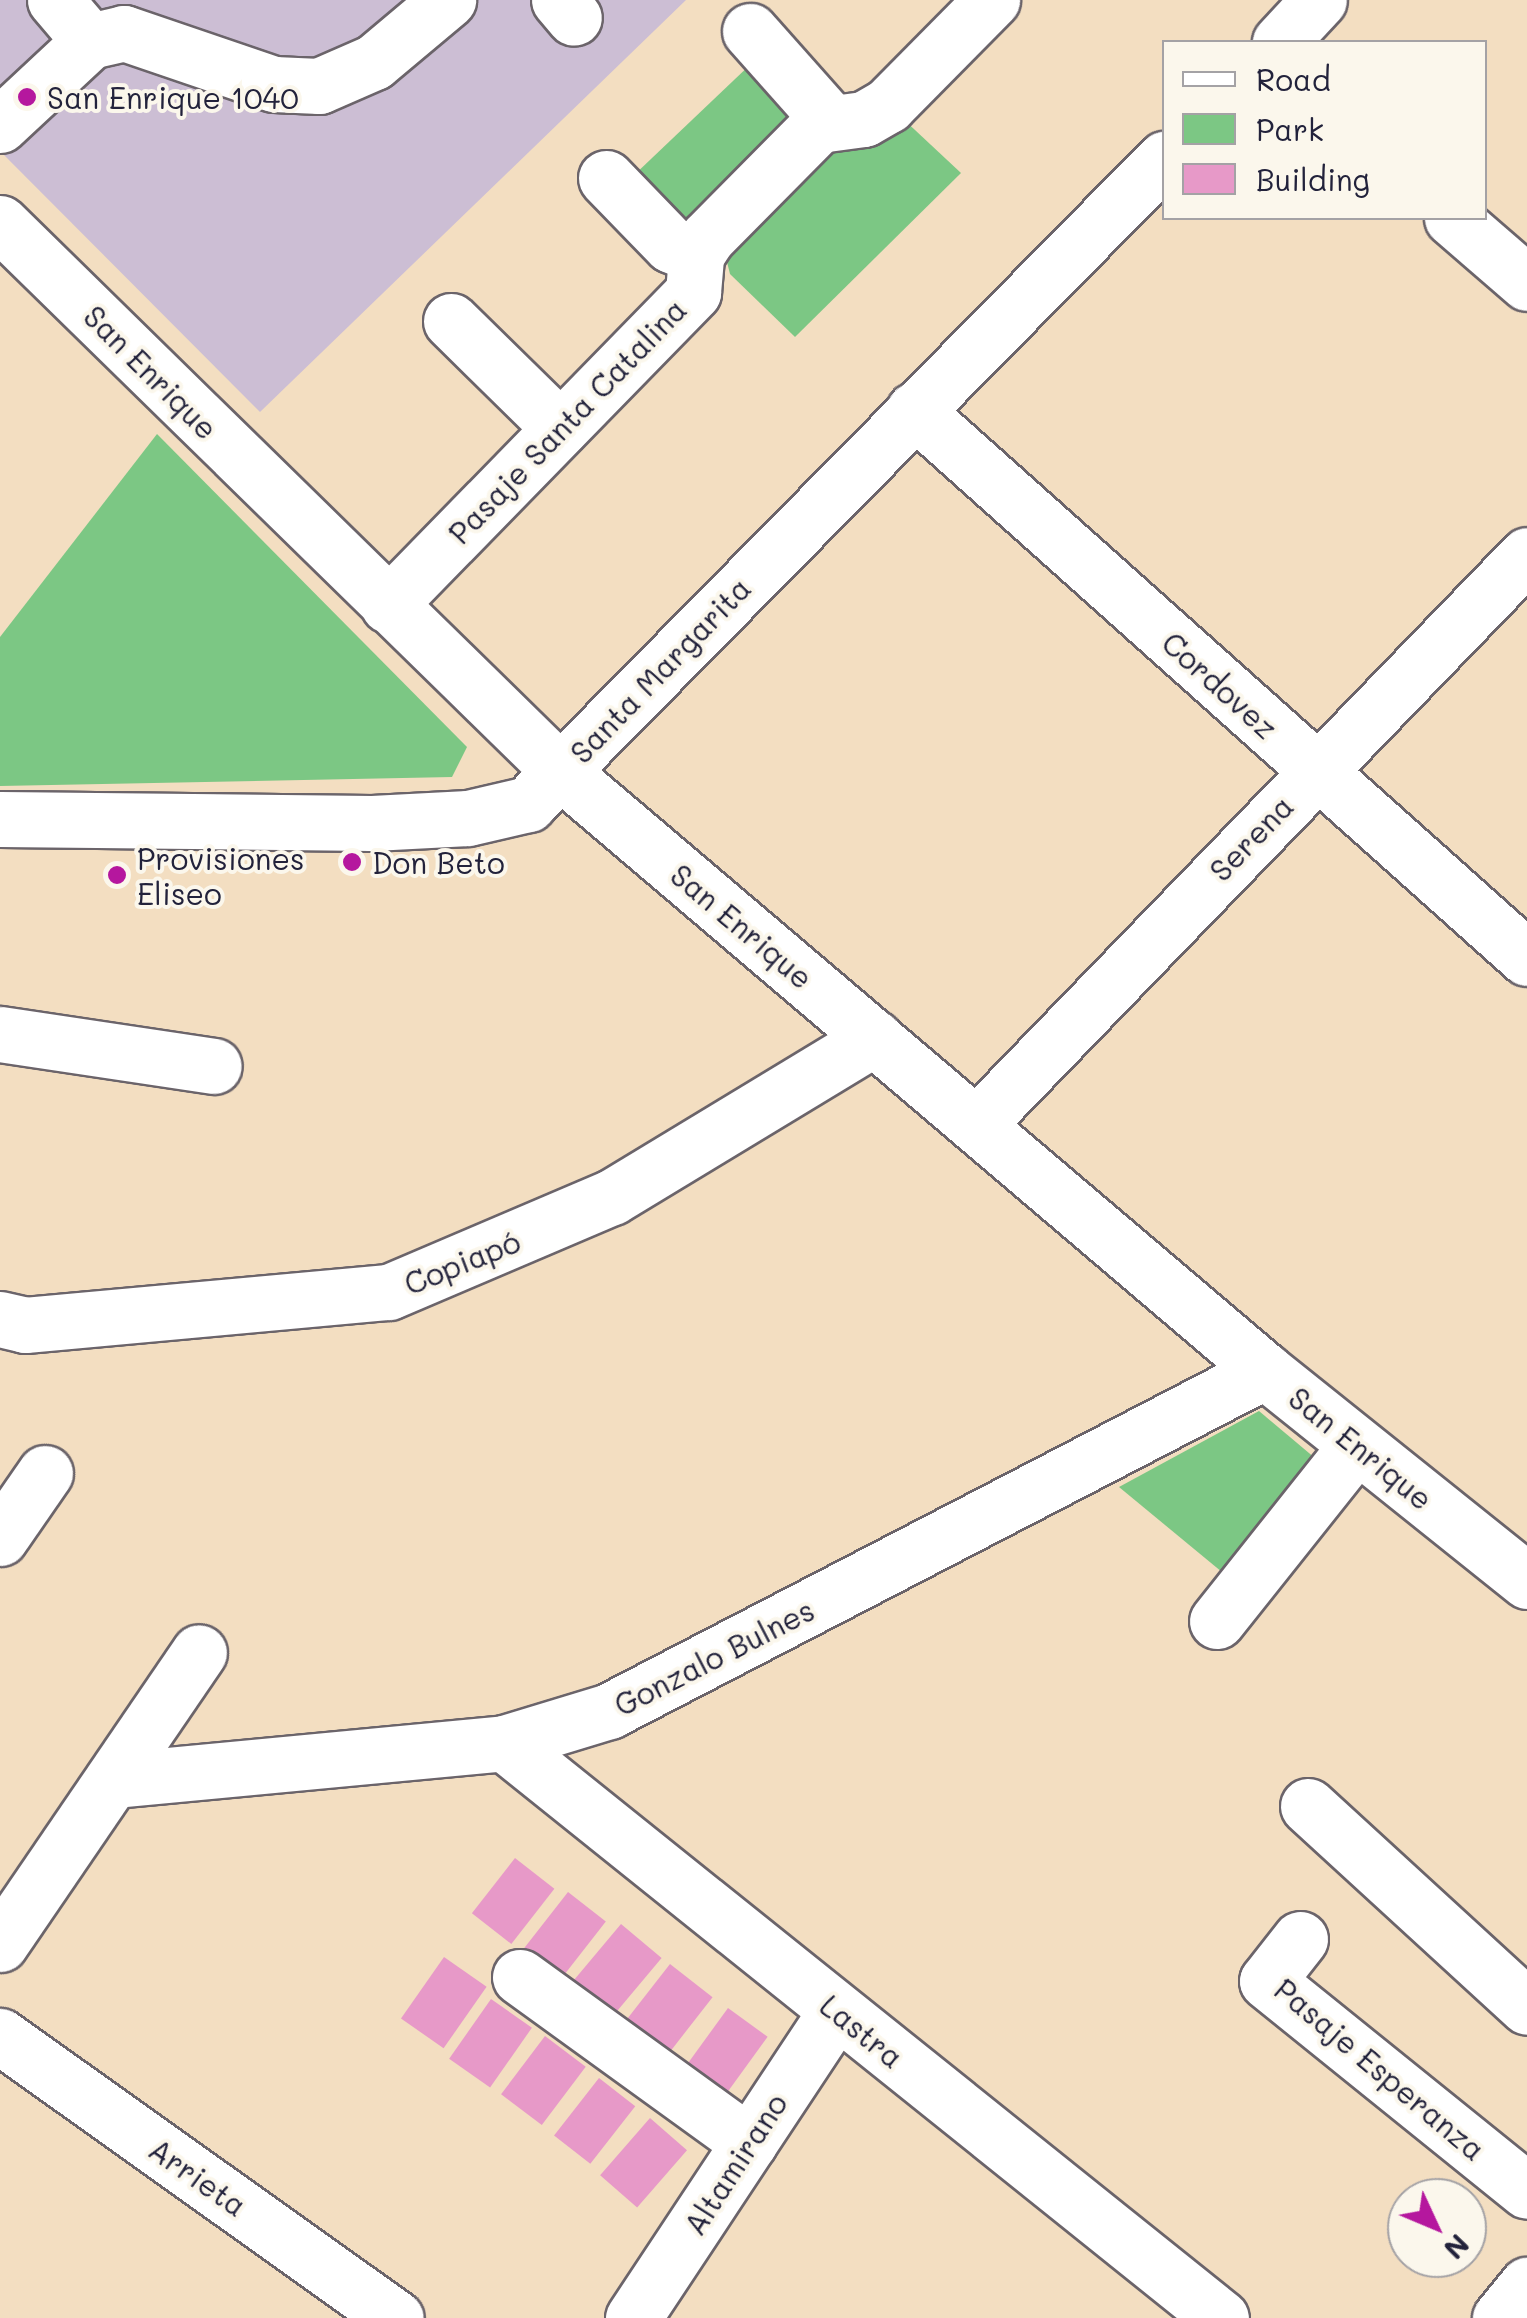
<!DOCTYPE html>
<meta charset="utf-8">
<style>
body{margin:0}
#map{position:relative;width:1527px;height:2318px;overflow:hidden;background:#f3dec1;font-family:Mali,sans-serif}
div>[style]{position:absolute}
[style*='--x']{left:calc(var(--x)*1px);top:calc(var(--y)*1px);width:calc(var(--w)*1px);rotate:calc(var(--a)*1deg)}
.industrial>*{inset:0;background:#ccbed4}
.green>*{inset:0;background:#7cc784}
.building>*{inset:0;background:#e799c8;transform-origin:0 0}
.roads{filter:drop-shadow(2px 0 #6b646a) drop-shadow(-2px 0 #6b646a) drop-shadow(0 2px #6b646a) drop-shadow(0 -2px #6b646a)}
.minor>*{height:55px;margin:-27.5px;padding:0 27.5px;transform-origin:27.5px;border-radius:27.5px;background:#fff}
.dots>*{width:28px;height:28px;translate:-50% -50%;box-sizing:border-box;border:5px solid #fbf7ec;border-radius:50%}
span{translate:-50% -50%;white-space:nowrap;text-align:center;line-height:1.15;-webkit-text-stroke:8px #fbf7ec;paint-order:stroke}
.poi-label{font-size:30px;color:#22223b}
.left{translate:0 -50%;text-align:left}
.street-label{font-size:30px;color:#22223b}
.legend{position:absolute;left:1162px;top:40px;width:325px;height:180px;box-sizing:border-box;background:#fbf7ec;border:2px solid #a4a2a5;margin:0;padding:12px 18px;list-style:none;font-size:30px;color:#22223b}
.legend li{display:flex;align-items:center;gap:20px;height:50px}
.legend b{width:50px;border:2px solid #a4a2a5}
.north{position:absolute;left:1387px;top:2178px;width:100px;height:100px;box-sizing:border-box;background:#fbf7ec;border:2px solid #a4a2a5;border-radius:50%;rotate:134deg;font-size:28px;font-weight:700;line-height:40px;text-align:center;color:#22223b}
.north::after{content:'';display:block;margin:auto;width:35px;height:45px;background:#b5179e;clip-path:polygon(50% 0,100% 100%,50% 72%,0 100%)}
</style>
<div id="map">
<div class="industrial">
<i style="clip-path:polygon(0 0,686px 0,260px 412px,0 151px)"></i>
</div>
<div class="green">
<i style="clip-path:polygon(754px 61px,796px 110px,683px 230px,631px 178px)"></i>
<i style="clip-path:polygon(900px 116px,961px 173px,795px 337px,730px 274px,725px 254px,833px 137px)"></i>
<i style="clip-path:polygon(157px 434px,467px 747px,452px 777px,0 786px,0 637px)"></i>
<i style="clip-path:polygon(1259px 1411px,1322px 1464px,1228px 1577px,1119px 1487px)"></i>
</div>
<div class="building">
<i style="left:515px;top:1858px;width:50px;height:70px;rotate:38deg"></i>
<i style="left:568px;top:1892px;width:48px;height:71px;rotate:38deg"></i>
<i style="left:621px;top:1924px;width:53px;height:78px;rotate:40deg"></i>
<i style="left:444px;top:1957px;width:52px;height:75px;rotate:35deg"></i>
<i style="left:670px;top:1964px;width:54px;height:76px;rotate:38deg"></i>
<i style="left:491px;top:1999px;width:50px;height:73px;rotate:35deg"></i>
<i style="left:728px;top:2008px;width:49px;height:79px;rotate:36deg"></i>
<i style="left:545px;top:2036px;width:51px;height:73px;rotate:37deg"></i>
<i style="left:599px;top:2078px;width:46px;height:73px;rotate:38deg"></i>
<i style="left:650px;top:2118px;width:49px;height:76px;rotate:41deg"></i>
</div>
<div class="roads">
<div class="minor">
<i style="--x:55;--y:0;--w:54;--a:49.5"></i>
<i style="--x:559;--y:0;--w:23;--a:50"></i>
<i style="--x:750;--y:31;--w:120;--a:48.4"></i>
<i style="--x:1280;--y:42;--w:57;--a:-47.1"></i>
<i style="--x:0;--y:125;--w:123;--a:-43"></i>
<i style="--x:90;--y:41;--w:35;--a:-13"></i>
<i style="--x:124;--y:33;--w:158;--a:18.8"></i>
<i style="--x:274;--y:84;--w:45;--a:2.5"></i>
<i style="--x:319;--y:86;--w:60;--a:-23.6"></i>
<i style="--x:374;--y:62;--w:97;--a:-40"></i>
<i style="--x:606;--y:178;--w:93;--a:45.9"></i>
<i style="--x:671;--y:245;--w:27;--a:22"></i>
<i style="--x:1452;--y:218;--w:99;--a:40.9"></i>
<i style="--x:0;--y:223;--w:785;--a:44.38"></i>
<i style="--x:561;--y:772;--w:924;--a:40.39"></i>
<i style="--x:1265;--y:1371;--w:336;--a:38.7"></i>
<i style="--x:451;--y:321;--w:153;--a:44.5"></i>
<i style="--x:914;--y:410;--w:822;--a:41.8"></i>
<i style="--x:388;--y:605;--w:437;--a:-45.7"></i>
<i style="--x:693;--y:292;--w:37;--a:-85"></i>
<i style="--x:696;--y:255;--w:20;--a:-57"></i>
<i style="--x:707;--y:238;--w:159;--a:-45.3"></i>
<i style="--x:819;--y:125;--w:45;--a:-7.6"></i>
<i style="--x:864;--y:119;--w:28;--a:-30"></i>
<i style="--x:888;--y:105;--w:148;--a:-45.3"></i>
<i style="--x:0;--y:819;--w:372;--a:0.6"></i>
<i style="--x:372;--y:823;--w:96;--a:-3"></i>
<i style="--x:468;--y:818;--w:62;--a:-13.1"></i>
<i style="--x:528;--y:804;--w:906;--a:-45.4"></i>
<i style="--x:0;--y:1034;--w:216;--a:8.5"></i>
<i style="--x:977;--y:1124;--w:791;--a:-45.97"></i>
<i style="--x:0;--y:1319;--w:26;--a:13"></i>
<i style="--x:25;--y:1325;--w:365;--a:-5.2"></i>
<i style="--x:389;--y:1292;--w:242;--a:-23.1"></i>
<i style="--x:612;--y:1197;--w:307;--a:-31.2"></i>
<i style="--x:0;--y:1538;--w:79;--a:-55.3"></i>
<i style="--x:1217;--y:1621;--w:223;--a:-51.5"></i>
<i style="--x:504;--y:1743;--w:919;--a:38.73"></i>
<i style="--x:114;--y:1780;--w:392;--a:-5.4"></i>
<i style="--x:504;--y:1743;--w:110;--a:-16.9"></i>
<i style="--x:609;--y:1711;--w:739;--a:-27.4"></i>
<i style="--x:1308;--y:1806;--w:297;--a:42.5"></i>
<i style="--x:1300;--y:1939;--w:53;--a:128.2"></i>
<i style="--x:1267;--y:1981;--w:334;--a:38.9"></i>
<i style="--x:0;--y:1944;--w:353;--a:-55.7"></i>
<i style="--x:520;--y:1977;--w:283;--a:35.9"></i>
<i style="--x:0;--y:2036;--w:486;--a:35.5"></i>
<i style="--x:633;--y:2318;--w:368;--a:-56.5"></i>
<i style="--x:1500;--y:2318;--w:43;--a:-50.7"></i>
</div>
</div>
<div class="dots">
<i style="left:27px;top:97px;background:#b5179e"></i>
<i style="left:352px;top:862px;background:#b5179e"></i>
<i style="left:117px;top:875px;background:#b5179e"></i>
</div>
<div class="poi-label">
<span class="left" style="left:47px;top:97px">San Enrique 1040</span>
<span class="left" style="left:137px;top:875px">Provisiones<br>Eliseo</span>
<span class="left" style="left:372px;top:862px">Don Beto</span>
</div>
<div class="street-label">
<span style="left:151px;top:372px;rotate:45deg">San Enrique</span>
<span style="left:567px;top:421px;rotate:-46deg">Pasaje Santa Catalina</span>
<span style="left:660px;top:670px;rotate:-46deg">Santa Margarita</span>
<span style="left:1220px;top:685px;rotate:42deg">Cordovez</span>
<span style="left:1251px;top:838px;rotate:-46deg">Serena</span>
<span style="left:742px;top:926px;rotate:40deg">San Enrique</span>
<span style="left:462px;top:1262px;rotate:-22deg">Copiapó</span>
<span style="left:1361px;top:1448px;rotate:39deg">San Enrique</span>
<span style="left:714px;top:1657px;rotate:-27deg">Gonzalo Bulnes</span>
<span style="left:862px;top:2031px;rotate:39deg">Lastra</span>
<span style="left:1380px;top:2069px;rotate:40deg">Pasaje Esperanza</span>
<span style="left:735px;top:2164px;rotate:-57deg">Altamirano</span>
<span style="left:198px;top:2177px;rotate:35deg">Arrieta</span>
</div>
<ul class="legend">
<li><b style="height:12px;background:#fff"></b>Road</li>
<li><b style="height:28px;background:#7cc784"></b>Park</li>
<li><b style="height:28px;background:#e799c8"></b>Building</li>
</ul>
<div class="north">N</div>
</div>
